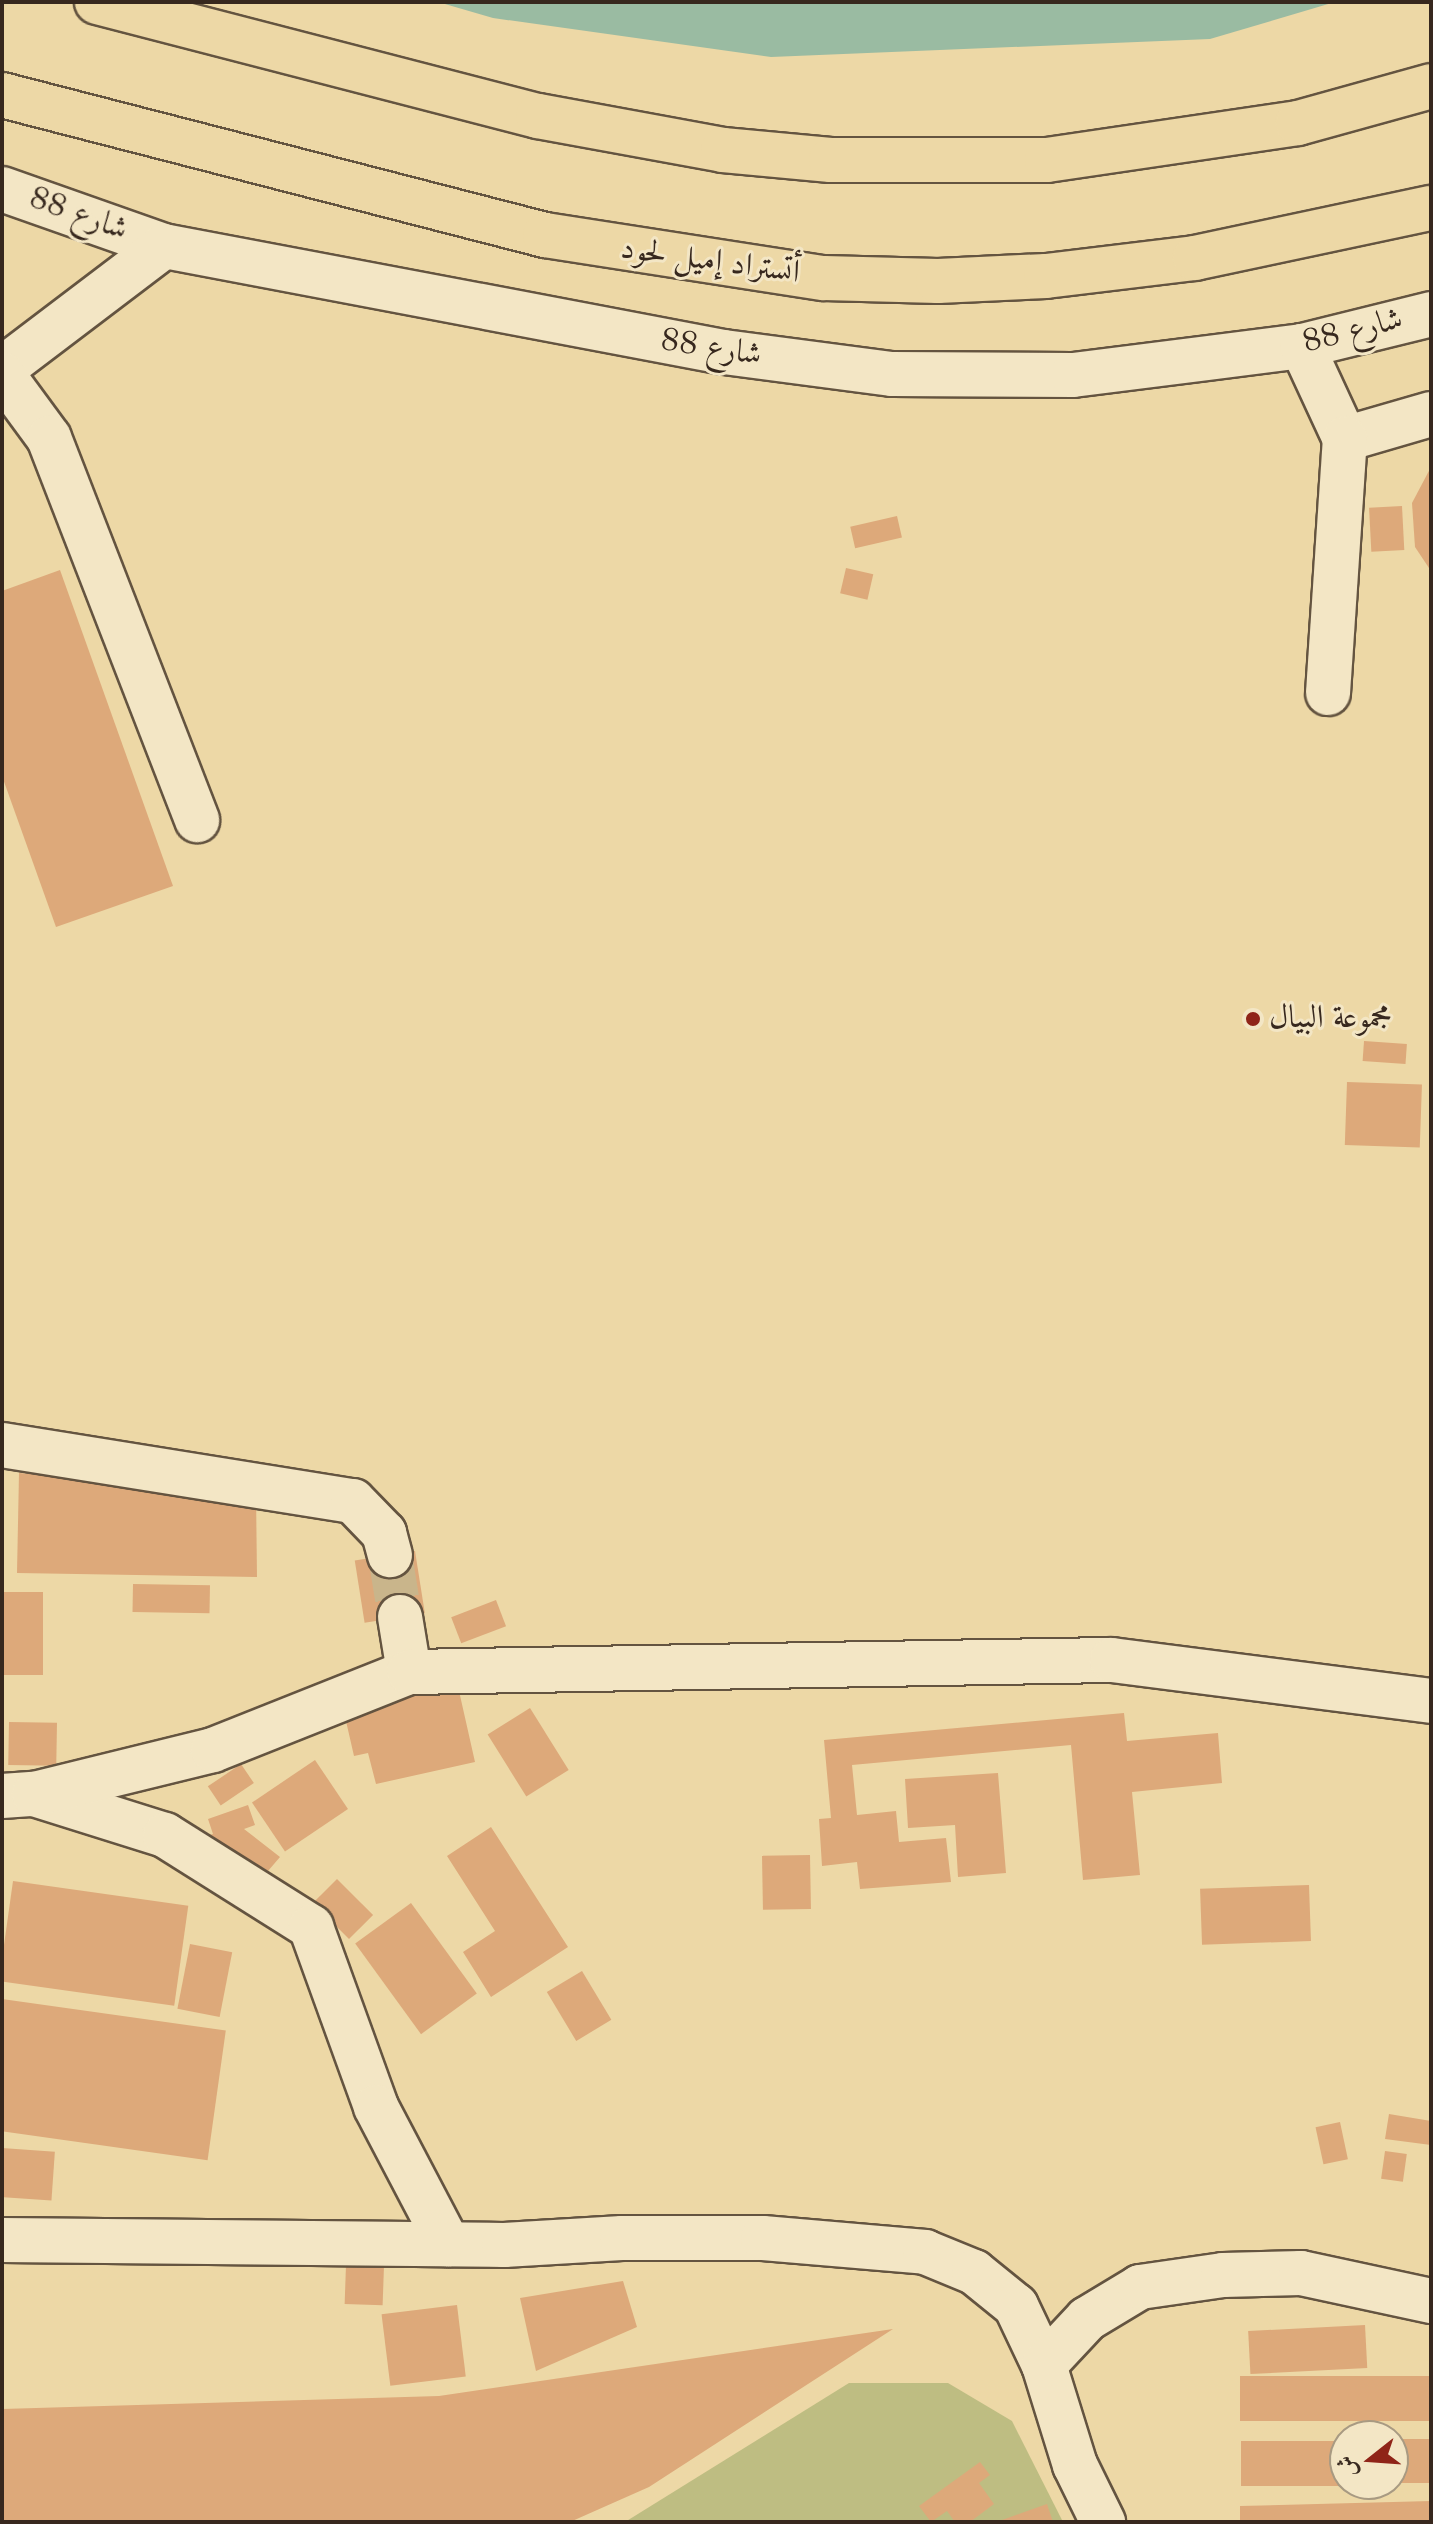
<!DOCTYPE html>
<meta charset="utf-8">
<style>
body{margin:0}
#map{position:relative;width:1433px;height:2524px;overflow:hidden;background:#edd8a6;font-family:"Old Standard TT",Amiri,serif}
div>[style]{position:absolute}
[style*='--x']{left:calc(var(--x)*1px);top:calc(var(--y)*1px);width:calc(var(--w)*1px);rotate:calc(var(--a)*1deg)}
.green>*{inset:0;background:#bebd82}
.water>*{inset:0;background:#9abba2}
.building>*{inset:0;background:#dda97a;transform-origin:0 0}
.minor-tunnel>*{height:44px;margin-top:-22px;transform-origin:0;background:repeating-linear-gradient(90deg,#c9b58b 0 44px,transparent 0 66px)}
.roads{filter:drop-shadow(2px 0 #645440) drop-shadow(-2px 0 #645440) drop-shadow(0 2px #645440) drop-shadow(0 -2px #645440)}
.minor>*{height:44px;margin:-22px;padding:0 22px;transform-origin:22px;border-radius:22px;background:#f3e6c5}
.highway>*{height:44px;margin:-22px;padding:0 22px;transform-origin:22px;border-radius:22px;background:#edd8a6}
.dots>*{width:22px;height:22px;translate:-50% -50%;box-sizing:border-box;border:4px solid #f3e6c5;border-radius:50%}
span{translate:-50% -50%;white-space:nowrap;text-align:center;line-height:1.15;-webkit-text-stroke:6px #f3e6c5;paint-order:stroke}
.street-label{font-size:32px;color:#37281e}
.poi-label{font-size:32px;color:#37281e}
.left{translate:0 -50%;text-align:left}
.frame{position:absolute;inset:0;border:4px solid #37281e;pointer-events:none}
.north{position:absolute;left:1329px;top:2420px;width:80px;height:80px;box-sizing:border-box;background:#f3e6c5;border:2px solid #a89a82;border-radius:50%;rotate:253deg;font-size:22px;font-weight:700;line-height:32px;text-align:center;color:#37281e}
.north::after{content:'';display:block;margin:auto;width:28px;height:36px;background:#8f2418;clip-path:polygon(50% 0,100% 100%,50% 72%,0 100%)}
</style>
<div id="map">
<div class="green">
<i style="clip-path:polygon(849px 2383px,948px 2383px,1012px 2421px,1063px 2522px,625px 2522px)"></i>
</div>
<div class="water">
<i style="clip-path:polygon(438px 2px,1335px 2px,1210px 39px,771px 57px,493px 18px)"></i>
</div>
<div class="building">
<i style="clip-path:polygon(1431px 467px,1431px 571px,1415px 547px,1412px 503px)"></i>
<i style="left:1402px;top:506px;width:44px;height:33px;rotate:87deg"></i>
<i style="left:897px;top:516px;width:22px;height:48px;rotate:77deg"></i>
<i style="left:846px;top:568px;width:28px;height:26px;rotate:13deg"></i>
<i style="clip-path:polygon(60px 570px,173px 886px,56px 927px,2px 776px,2px 591px)"></i>
<i style="left:1364px;top:1041px;width:43px;height:20px;rotate:4deg"></i>
<i style="left:1347px;top:1082px;width:75px;height:63px;rotate:2deg"></i>
<i style="clip-path:polygon(19px 1473px,256px 1493px,257px 1577px,17px 1573px)"></i>
<i style="left:415px;top:1551px;width:63px;height:61px;rotate:81deg"></i>
<i style="left:133px;top:1584px;width:77px;height:28px;rotate:1deg"></i>
<i style="left:2px;top:1592px;width:41px;height:83px"></i>
<i style="left:496px;top:1600px;width:28px;height:48px;rotate:69deg"></i>
<i style="clip-path:polygon(457px 1682px,475px 1762px,376px 1784px,368px 1753px,354px 1756px,343px 1708px)"></i>
<i style="left:530px;top:1708px;width:73px;height:50px;rotate:58deg"></i>
<i style="clip-path:polygon(1124px 1713px,1127px 1741px,1218px 1733px,1222px 1783px,1132px 1792px,1140px 1875px,1083px 1880px,1071px 1745px,852px 1765px,857px 1815px,896px 1811px,899px 1842px,946px 1838px,951px 1882px,860px 1889px,857px 1862px,822px 1866px,819px 1819px,831px 1818px,824px 1740px)"></i>
<i style="left:9px;top:1722px;width:48px;height:43px;rotate:1deg"></i>
<i style="left:315px;top:1760px;width:59px;height:76px;rotate:56deg"></i>
<i style="left:241px;top:1764px;width:23px;height:40px;rotate:56deg"></i>
<i style="clip-path:polygon(998px 1773px,1006px 1873px,958px 1877px,955px 1825px,908px 1828px,905px 1779px)"></i>
<i style="clip-path:polygon(248px 1805px,255px 1825px,244px 1829px,280px 1857px,268px 1871px,206px 1836px,213px 1834px,208px 1819px)"></i>
<i style="clip-path:polygon(491px 1827px,568px 1947px,491px 1997px,463px 1952px,495px 1931px,447px 1856px)"></i>
<i style="left:810px;top:1855px;width:54px;height:48px;rotate:89deg"></i>
<i style="left:337px;top:1879px;width:51px;height:34px;rotate:45deg"></i>
<i style="left:13px;top:1881px;width:177px;height:101px;rotate:8deg"></i>
<i style="left:1309px;top:1885px;width:56px;height:109px;rotate:88deg"></i>
<i style="left:411px;top:1903px;width:112px;height:69px;rotate:54deg"></i>
<i style="left:190px;top:1944px;width:43px;height:66px;rotate:11deg"></i>
<i style="left:582px;top:1971px;width:57px;height:41px;rotate:59deg"></i>
<i style="left:2px;top:1999px;width:226px;height:131px;rotate:8deg"></i>
<i style="clip-path:polygon(1389px 2114px,1431px 2121px,1431px 2145px,1385px 2139px)"></i>
<i style="left:1340px;top:2122px;width:38px;height:25px;rotate:78deg"></i>
<i style="left:2px;top:2148px;width:53px;height:49px;rotate:4deg"></i>
<i style="left:1385px;top:2151px;width:22px;height:28px;rotate:8deg"></i>
<i style="left:346px;top:2265px;width:38px;height:39px;rotate:2deg"></i>
<i style="clip-path:polygon(623px 2281px,637px 2327px,536px 2371px,520px 2298px)"></i>
<i style="left:457px;top:2305px;width:72px;height:76px;rotate:83deg"></i>
<i style="left:1365px;top:2325px;width:43px;height:117px;rotate:87deg"></i>
<i style="clip-path:polygon(893px 2329px,649px 2487px,570px 2522px,2px 2522px,2px 2409px,439px 2396px)"></i>
<i style="left:1431px;top:2376px;width:45px;height:191px;rotate:90deg"></i>
<i style="left:1431px;top:2439px;width:44px;height:38px;rotate:90deg"></i>
<i style="left:1345px;top:2441px;width:45px;height:104px;rotate:90deg"></i>
<i style="clip-path:polygon(980px 2462px,990px 2475px,979px 2483px,994px 2504px,970px 2522px,955px 2522px,947px 2511px,931px 2522px,919px 2506px)"></i>
<i style="clip-path:polygon(1431px 2501px,1431px 2522px,1240px 2522px,1240px 2506px)"></i>
<i style="clip-path:polygon(1047px 2504px,1053px 2522px,1003px 2522px,1002px 2520px)"></i>
</div>
<div class="minor-tunnel">
<i style="--x:390;--y:1555;--w:63;--a:80.8"></i>
</div>
<div class="roads">
<div class="minor">
<i style="--x:2;--y:189;--w:172;--a:19.4"></i>
<i style="--x:164;--y:246;--w:570;--a:10.72"></i>
<i style="--x:724;--y:352;--w:169;--a:7.5"></i>
<i style="--x:892;--y:374;--w:181;--a:0.3"></i>
<i style="--x:1073;--y:375;--w:231;--a:-7.2"></i>
<i style="--x:1302;--y:346;--w:133;--a:-13.9"></i>
<i style="--x:1302;--y:346;--w:102;--a:65.2"></i>
<i style="--x:1345;--y:439;--w:90;--a:-16.2"></i>
<i style="--x:2;--y:369;--w:203;--a:-37.2"></i>
<i style="--x:2;--y:374;--w:79;--a:53.7"></i>
<i style="--x:49;--y:438;--w:410;--a:68.8"></i>
<i style="--x:1328;--y:693;--w:255;--a:-86.2"></i>
<i style="--x:2;--y:1445;--w:355;--a:9.1"></i>
<i style="--x:353;--y:1501;--w:45;--a:45.9"></i>
<i style="--x:384;--y:1533;--w:23;--a:75"></i>
<i style="--x:400;--y:1617;--w:56;--a:80.7"></i>
<i style="--x:34;--y:1794;--w:137;--a:17.4"></i>
<i style="--x:165;--y:1835;--w:173;--a:32.2"></i>
<i style="--x:311;--y:1927;--w:191;--a:70.1"></i>
<i style="--x:376;--y:2107;--w:155;--a:62.3"></i>
<i style="--x:2;--y:1796;--w:32;--a:-4"></i>
<i style="--x:34;--y:1794;--w:184;--a:-13.8"></i>
<i style="--x:213;--y:1750;--w:211;--a:-21.7"></i>
<i style="--x:409;--y:1672;--w:703;--a:-0.98"></i>
<i style="--x:1112;--y:1660;--w:322;--a:7.3"></i>
<i style="--x:2;--y:2240;--w:502;--a:0.57"></i>
<i style="--x:504;--y:2245;--w:118;--a:-3.4"></i>
<i style="--x:622;--y:2238;--w:141;--a:0"></i>
<i style="--x:763;--y:2238;--w:163;--a:4.9"></i>
<i style="--x:925;--y:2252;--w:53;--a:22.2"></i>
<i style="--x:974;--y:2272;--w:54;--a:39"></i>
<i style="--x:1016;--y:2306;--w:65;--a:64.6"></i>
<i style="--x:1044;--y:2365;--w:105;--a:72.8"></i>
<i style="--x:1075;--y:2465;--w:64;--a:63.8"></i>
<i style="--x:1044;--y:2365;--w:63;--a:-46.9"></i>
<i style="--x:1087;--y:2319;--w:62;--a:-31.1"></i>
<i style="--x:1140;--y:2287;--w:84;--a:-8.2"></i>
<i style="--x:1223;--y:2275;--w:78;--a:-1.5"></i>
<i style="--x:1301;--y:2273;--w:133;--a:12.2"></i>
</div>
<div class="highway">
<i style="--x:97;--y:2;--w:455;--a:14.5"></i>
<i style="--x:538;--y:116;--w:188;--a:10.4"></i>
<i style="--x:723;--y:150;--w:108;--a:5.3"></i>
<i style="--x:831;--y:160;--w:216;--a:0"></i>
<i style="--x:1047;--y:160;--w:254;--a:-8.4"></i>
<i style="--x:1298;--y:123;--w:138;--a:-15.5"></i>
<i style="--x:2;--y:95;--w:561;--a:14.46"></i>
<i style="--x:545;--y:235;--w:282;--a:8.8"></i>
<i style="--x:824;--y:278;--w:114;--a:1.5"></i>
<i style="--x:938;--y:281;--w:108;--a:-2.7"></i>
<i style="--x:1046;--y:276;--w:150;--a:-6.9"></i>
<i style="--x:1195;--y:258;--w:241;--a:-12"></i>
</div>
</div>
<div class="dots">
<i style="left:1253px;top:1019px;background:#8f2418"></i>
</div>
<div class="street-label">
<span style="left:78px;top:215px;rotate:20deg">شارع 88</span>
<span style="left:710px;top:262px;rotate:8deg">أتستراد إميل لحود</span>
<span style="left:1353px;top:332px;rotate:-14deg">شارع 88</span>
<span style="left:711px;top:349px;rotate:9deg">شارع 88</span>
</div>
<div class="poi-label">
<span class="left" style="left:1269px;top:1019px">مجموعة البيال</span>
</div>
<div class="frame"></div>
<div class="north">ش</div>
</div>
